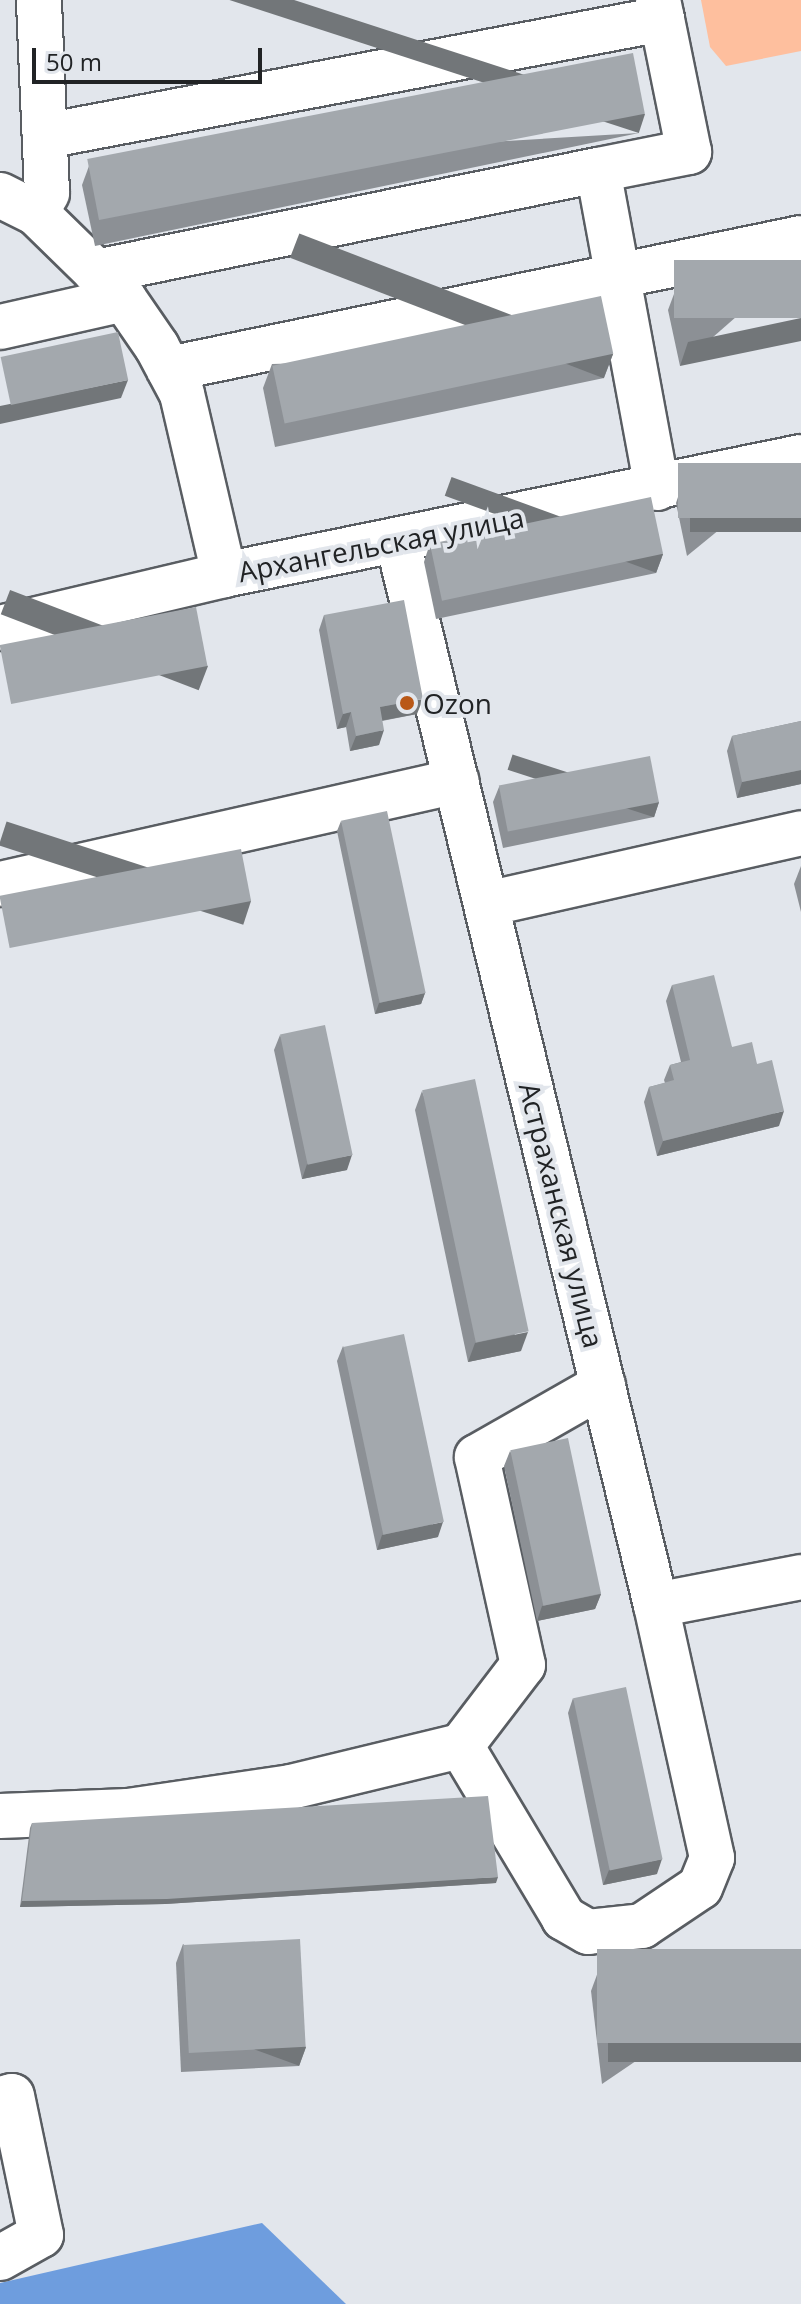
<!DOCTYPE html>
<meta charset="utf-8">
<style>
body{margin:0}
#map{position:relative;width:801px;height:2304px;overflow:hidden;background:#e2e6ec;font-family:"Open Sans",sans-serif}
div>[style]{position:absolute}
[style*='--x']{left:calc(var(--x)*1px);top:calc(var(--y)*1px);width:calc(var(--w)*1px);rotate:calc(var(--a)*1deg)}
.green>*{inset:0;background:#febf9e}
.water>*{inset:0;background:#6e9dde}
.roads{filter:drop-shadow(2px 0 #595d62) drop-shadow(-2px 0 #595d62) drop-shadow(0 2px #595d62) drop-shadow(0 -2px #595d62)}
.minor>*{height:44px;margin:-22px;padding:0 22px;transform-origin:22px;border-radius:22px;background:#fff}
.wall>*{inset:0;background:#8c9095}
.shaded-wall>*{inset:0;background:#727679;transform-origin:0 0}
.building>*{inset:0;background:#a3a8ad;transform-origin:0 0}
.dots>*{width:22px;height:22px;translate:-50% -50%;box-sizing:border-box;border:4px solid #e2e6ec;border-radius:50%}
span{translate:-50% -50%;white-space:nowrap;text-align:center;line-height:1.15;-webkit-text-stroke:8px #e2e6ec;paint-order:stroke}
.street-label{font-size:28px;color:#212325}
.poi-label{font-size:28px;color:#212325}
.left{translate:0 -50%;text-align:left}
.scale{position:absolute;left:32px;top:48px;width:230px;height:36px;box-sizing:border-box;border:4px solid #212325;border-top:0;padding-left:10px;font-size:24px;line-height:28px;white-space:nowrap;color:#212325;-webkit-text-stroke:6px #e2e6ec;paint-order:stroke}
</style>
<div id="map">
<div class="green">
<i style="clip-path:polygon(701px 0,801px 0,801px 51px,726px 66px,710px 47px)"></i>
</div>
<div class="water">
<i style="clip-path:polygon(262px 2223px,346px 2304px,0 2304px,0 2283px)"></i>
</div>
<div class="roads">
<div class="minor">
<i style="--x:45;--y:136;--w:628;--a:-10.74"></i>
<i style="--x:0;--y:195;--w:40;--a:26.6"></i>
<i style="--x:36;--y:213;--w:123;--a:44.3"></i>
<i style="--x:124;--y:299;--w:58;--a:55.5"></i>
<i style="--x:157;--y:347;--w:53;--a:62"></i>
<i style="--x:182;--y:394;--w:186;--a:76.9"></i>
<i style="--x:224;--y:575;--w:589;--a:-11.56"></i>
<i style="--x:36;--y:213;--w:23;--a:-61"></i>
<i style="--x:47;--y:193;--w:193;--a:-92.4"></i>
<i style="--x:96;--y:272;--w:512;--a:-11.49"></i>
<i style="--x:0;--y:327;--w:127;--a:-12.7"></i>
<i style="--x:169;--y:369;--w:645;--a:-11.71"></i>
<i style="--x:657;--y:488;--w:323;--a:-100.5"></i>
<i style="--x:598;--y:170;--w:93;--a:-11.2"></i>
<i style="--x:689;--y:152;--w:155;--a:-101.5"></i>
<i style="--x:398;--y:542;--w:1094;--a:76.36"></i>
<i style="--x:656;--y:1605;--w:259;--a:77.5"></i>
<i style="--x:712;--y:1858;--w:31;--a:112"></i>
<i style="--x:700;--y:1887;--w:70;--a:146.1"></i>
<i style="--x:642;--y:1926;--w:54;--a:173.7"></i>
<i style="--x:588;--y:1932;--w:28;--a:-150"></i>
<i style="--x:564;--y:1918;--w:200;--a:-120.9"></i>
<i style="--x:0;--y:628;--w:230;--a:-13.3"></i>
<i style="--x:0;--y:884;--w:468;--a:-12.7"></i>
<i style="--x:487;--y:904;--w:322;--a:-12.7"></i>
<i style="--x:656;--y:1605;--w:148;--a:-10.9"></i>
<i style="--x:461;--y:1746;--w:102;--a:-52.6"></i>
<i style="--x:523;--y:1665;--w:213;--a:-102.5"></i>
<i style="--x:477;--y:1457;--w:145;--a:-29.7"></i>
<i style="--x:0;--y:1816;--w:128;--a:-2.2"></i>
<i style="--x:128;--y:1811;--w:165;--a:-8.4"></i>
<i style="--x:291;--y:1787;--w:175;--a:-13.6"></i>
<i style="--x:0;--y:2099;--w:12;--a:-14"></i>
<i style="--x:12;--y:2096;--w:142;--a:78.2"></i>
<i style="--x:41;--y:2235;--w:47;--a:150.7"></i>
</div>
</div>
<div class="wall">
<i style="clip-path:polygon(639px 133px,95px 246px,82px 185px,89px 166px)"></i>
<i style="clip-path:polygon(801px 260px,680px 366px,668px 310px,677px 286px)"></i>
<i style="clip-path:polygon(613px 354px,604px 378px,275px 447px,263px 388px,272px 364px)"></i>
<i style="clip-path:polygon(801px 463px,687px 556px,676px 503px,681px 488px)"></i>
<i style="clip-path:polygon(430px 543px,663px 554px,656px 573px,436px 619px,424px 562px)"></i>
<i style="clip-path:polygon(324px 615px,417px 714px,382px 721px,379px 745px,350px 751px,346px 727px,337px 729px,319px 630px)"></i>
<i style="clip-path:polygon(801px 721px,801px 784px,737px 798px,727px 751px,732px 736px)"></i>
<i style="clip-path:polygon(499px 787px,659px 802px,654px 817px,503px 848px,493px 802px)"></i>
<i style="clip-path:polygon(341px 821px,425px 993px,421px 1004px,375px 1014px,337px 831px)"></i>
<i style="clip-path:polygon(801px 866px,801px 912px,794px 884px)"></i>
<i style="clip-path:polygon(672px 985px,732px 1047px,757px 1064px,779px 1126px,657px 1156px,644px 1102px,649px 1087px,665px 1083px,664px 1080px,670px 1065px,681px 1062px,666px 1001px)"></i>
<i style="clip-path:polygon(280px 1035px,347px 1170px,302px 1179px,274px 1050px)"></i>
<i style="clip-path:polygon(422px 1091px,521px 1351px,468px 1362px,415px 1110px)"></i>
<i style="clip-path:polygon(343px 1346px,438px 1537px,377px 1550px,337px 1361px)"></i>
<i style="clip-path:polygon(510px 1451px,601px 1594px,595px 1609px,537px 1621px,504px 1466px)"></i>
<i style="clip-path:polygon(573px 1698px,657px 1874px,603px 1885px,568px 1713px)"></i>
<i style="clip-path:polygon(32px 1823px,496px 1883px,165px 1904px,20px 1907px,30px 1828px)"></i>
<i style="clip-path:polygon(183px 1944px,306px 2047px,299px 2066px,181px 2072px,176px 1963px)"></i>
<i style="clip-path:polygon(801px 1949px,602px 2084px,591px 1991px,598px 1972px)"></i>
</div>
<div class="shaded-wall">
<i style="left:645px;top:114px;width:20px;height:555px;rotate:108deg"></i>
<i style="clip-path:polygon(801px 318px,801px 341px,680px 366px,688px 342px)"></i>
<i style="left:613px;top:354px;width:26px;height:336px;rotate:111deg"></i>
<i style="clip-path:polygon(128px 380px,121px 398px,0 424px,0 406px)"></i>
<i style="left:801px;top:518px;width:14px;height:111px;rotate:90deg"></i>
<i style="left:663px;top:554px;width:20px;height:225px;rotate:110deg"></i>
<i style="left:208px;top:666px;width:26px;height:212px;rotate:111deg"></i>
<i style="clip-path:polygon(423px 699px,417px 714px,374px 722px,380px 707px)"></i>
<i style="clip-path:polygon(351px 712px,346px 727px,337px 729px,343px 714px)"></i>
<i style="clip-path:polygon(384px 730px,379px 745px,350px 751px,356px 736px)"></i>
<i style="clip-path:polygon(801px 770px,801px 784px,737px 798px,742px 782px)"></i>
<i style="left:659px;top:802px;width:16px;height:154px;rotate:108deg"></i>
<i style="left:251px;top:901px;width:25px;height:257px;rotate:108deg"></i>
<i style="clip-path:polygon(425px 993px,421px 1004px,375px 1014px,379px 1003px)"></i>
<i style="clip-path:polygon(784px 1111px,779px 1126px,657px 1156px,663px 1141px)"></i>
<i style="clip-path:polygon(352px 1155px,347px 1170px,302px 1179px,307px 1164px)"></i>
<i style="clip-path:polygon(528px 1332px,521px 1351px,468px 1362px,475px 1343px)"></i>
<i style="clip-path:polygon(443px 1522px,438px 1537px,377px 1550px,382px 1535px)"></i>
<i style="clip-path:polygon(601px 1594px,595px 1609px,537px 1621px,542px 1606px)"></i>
<i style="clip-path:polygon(662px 1859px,657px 1874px,603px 1885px,609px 1870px)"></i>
<i style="clip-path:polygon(498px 1877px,496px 1883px,165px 1904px,20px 1907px,22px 1901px)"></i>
<i style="left:801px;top:2043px;width:19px;height:193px;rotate:90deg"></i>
<i style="left:306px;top:2047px;width:20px;height:118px;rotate:110deg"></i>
</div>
<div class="building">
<i style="left:633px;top:53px;width:62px;height:556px;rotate:79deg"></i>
<i style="left:801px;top:260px;width:58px;height:127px;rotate:90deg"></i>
<i style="left:601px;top:296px;width:59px;height:336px;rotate:78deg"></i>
<i style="left:118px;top:332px;width:49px;height:120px;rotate:78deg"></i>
<i style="left:801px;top:463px;width:55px;height:123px;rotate:90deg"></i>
<i style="left:651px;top:497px;width:58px;height:226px;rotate:78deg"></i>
<i style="clip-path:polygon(404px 600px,423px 699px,380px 707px,384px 730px,356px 736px,351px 712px,343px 714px,324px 615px)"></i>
<i style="left:196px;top:607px;width:60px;height:200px;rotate:79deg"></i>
<i style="clip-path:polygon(801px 721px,801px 770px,742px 782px,732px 736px)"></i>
<i style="left:650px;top:756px;width:47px;height:154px;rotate:79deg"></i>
<i style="left:387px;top:811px;width:186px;height:47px;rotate:78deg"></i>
<i style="left:241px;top:849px;width:53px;height:246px;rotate:79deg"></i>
<i style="clip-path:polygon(714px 975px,732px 1047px,752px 1042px,757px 1064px,772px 1060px,784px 1111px,663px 1141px,649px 1087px,674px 1080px,670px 1065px,690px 1060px,672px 985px)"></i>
<i style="left:325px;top:1025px;width:133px;height:46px;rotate:78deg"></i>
<i style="left:475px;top:1079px;width:258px;height:54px;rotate:78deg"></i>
<i style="left:404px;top:1334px;width:192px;height:62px;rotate:78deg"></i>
<i style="left:568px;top:1438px;width:159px;height:59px;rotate:78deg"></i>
<i style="left:626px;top:1687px;width:176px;height:54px;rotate:78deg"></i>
<i style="clip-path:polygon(488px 1796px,498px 1877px,167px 1899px,22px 1901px,32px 1823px)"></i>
<i style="left:300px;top:1939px;width:108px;height:117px;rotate:87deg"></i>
<i style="left:801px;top:1949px;width:94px;height:204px;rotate:90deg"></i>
</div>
<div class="dots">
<i style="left:407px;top:703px;background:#b95817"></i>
</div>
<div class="street-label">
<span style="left:381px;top:544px;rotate:-11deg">Архангельская улица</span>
<span style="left:562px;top:1215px;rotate:76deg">Астраханская улица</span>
</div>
<div class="poi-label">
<span class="left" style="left:423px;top:703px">Ozon</span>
</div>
<div class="scale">50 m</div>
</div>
